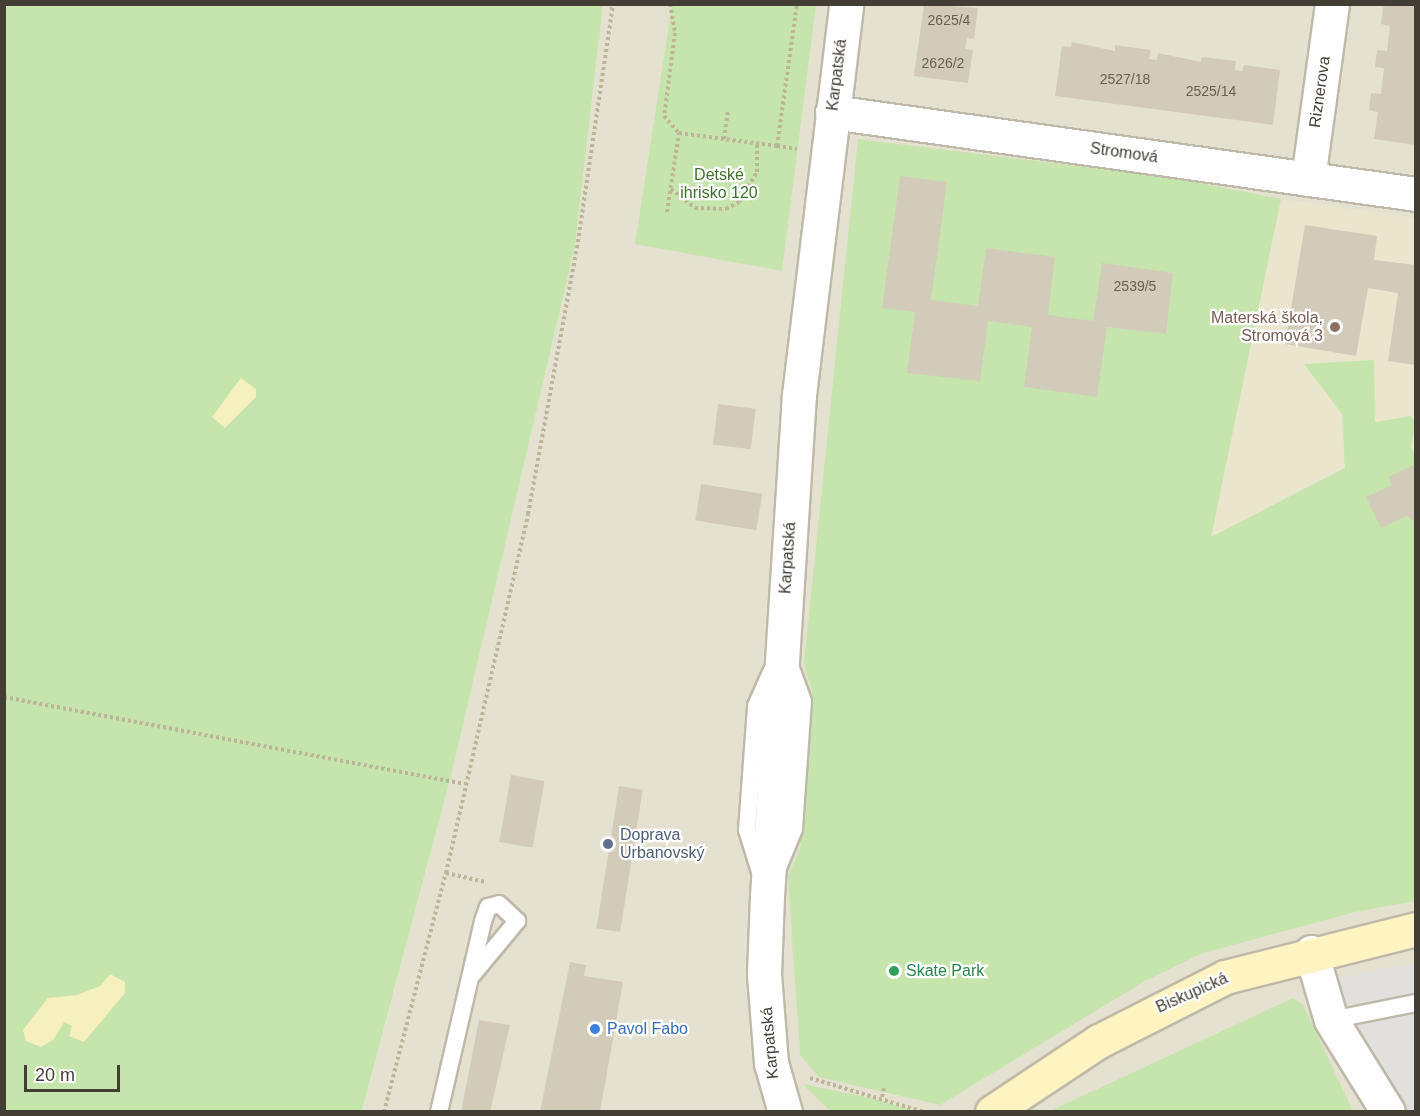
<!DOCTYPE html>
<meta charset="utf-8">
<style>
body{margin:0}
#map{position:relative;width:1420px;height:1116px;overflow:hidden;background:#f1eee3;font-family:Arial,sans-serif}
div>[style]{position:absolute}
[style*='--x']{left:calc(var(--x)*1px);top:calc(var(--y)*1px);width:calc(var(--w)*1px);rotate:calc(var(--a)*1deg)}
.residential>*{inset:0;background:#e5e1d1}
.education>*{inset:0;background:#eae5cd}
.green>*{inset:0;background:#c6e5ac}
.sand>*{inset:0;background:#f6efbe}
.parking>*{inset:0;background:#e2e0dc}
.building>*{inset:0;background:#d2cbb9;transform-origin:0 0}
.path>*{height:4px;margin-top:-2px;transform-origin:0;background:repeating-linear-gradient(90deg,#beb498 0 3px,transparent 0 6px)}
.roads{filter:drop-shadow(2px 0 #bfb9a9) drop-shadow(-2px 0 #bfb9a9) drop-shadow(0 2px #bfb9a9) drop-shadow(0 -2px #bfb9a9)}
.lane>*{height:16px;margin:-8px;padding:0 8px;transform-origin:8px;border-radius:8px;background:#fff}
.street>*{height:33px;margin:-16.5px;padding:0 16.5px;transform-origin:16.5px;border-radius:16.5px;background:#fff}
.secondary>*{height:33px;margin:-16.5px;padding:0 16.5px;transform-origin:16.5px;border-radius:16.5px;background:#fdf4c1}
.dots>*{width:16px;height:16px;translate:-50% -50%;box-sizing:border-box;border:3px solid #fff;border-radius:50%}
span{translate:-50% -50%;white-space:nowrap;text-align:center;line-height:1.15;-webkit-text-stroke:4.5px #fff;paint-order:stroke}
.number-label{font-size:14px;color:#676155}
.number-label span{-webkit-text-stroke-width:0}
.street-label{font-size:16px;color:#433e34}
.park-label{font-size:16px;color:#3e7229}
.education-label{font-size:16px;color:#785e54}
.right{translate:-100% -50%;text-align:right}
.service-label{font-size:16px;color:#4e5e75}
.left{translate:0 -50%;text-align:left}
.leisure-label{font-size:16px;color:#27864d}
.shop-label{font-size:16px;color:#366cbe}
.frame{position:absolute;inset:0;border:6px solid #433e34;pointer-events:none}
.scale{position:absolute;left:24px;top:1065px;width:96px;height:27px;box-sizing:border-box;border:3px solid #433e34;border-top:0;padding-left:8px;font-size:18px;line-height:21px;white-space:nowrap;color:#433e34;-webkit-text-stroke:4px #fff;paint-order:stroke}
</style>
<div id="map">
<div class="residential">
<i style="clip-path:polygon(603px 5px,1415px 5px,1415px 1111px,362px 1112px,452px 772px,575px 246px)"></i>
</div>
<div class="education">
<i style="clip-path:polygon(1281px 199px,1415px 218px,1415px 457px,1404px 436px,1211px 538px)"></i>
</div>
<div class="green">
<i style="clip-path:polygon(5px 5px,603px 5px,575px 246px,452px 772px,362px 1111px,5px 1111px)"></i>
<i style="clip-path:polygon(672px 5px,816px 5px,782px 271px,635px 244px)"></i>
<i style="clip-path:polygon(858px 139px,1174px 178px,1281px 199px,1211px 537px,1345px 468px,1342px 414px,1304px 364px,1374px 360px,1375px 422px,1411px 416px,1415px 422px,1411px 448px,1416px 457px,1415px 901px,1355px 912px,1203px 953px,1145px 981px,940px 1105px,819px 1077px,800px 1055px,788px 876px,800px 849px,813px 696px,804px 663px)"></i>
<i style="clip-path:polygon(1293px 998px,1303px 1005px,1353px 1111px,1050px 1111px)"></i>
<i style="clip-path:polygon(803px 1084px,875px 1099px,915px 1111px,830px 1111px)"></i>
</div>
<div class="sand">
<i style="clip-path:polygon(241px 378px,256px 389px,256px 397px,225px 428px,212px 417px)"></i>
<i style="clip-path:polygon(110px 974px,125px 982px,125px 993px,84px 1042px,69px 1036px,72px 1026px,64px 1022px,53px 1040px,41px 1047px,26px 1041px,23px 1030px,48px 998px,77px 995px,100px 986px)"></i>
</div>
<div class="parking">
<i style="clip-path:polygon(1415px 963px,1415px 1111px,1385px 1111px,1338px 978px)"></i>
</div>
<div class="building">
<i style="clip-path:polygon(924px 4px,978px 8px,974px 39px,967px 38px,965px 49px,973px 50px,968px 83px,914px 76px)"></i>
<i style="clip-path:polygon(1393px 4px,1416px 4px,1416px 145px,1374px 139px,1378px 112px,1369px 110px,1371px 93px,1381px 94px,1384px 68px,1375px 67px,1377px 50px,1387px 51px,1390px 26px,1381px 24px,1383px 7px)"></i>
<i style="clip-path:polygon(1072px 42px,1115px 51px,1115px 45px,1151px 50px,1149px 59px,1157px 60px,1158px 53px,1201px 62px,1202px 57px,1236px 61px,1235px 70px,1242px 71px,1244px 65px,1280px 70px,1273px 125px,1055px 96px,1062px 46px,1071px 47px)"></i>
<i style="clip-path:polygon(900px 176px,947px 182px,931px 300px,978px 306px,986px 248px,1055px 257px,1048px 315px,1093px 321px,1102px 263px,1173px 273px,1166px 334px,1107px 327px,1097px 397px,1024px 387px,1032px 327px,988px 321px,980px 381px,907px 373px,915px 312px,882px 308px)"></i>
<i style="clip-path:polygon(1305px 225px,1377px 236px,1374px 260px,1416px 265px,1416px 365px,1388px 361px,1398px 293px,1368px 288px,1356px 356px,1285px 344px)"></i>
<i style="left:718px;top:404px;width:38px;height:41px;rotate:7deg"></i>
<i style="clip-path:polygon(1416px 464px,1416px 523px,1407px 516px,1381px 528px,1366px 497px,1392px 485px,1388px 477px)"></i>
<i style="left:701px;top:484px;width:62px;height:37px;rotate:9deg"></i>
<i style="left:511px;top:775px;width:34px;height:68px;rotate:10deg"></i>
<i style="left:619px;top:786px;width:24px;height:144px;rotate:9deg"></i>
<i style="clip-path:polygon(570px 962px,586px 965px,584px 976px,623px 982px,600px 1112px,540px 1112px)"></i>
<i style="clip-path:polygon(479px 1020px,510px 1025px,490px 1112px,461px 1112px)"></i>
</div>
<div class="path">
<i style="--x:670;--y:4;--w:29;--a:80"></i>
<i style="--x:675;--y:33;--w:84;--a:97.5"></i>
<i style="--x:664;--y:116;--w:23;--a:49"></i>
<i style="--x:679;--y:133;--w:99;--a:7.6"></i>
<i style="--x:777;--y:146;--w:143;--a:-82"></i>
<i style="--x:724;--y:139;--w:29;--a:-82"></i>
<i style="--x:777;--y:146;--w:20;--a:9"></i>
<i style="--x:671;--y:189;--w:31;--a:38"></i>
<i style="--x:695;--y:208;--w:31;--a:2"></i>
<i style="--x:726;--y:209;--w:15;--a:-28"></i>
<i style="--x:739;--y:202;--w:35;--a:-59"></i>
<i style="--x:757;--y:172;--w:28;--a:-90"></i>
<i style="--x:667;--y:212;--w:80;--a:-81.4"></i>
<i style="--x:4;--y:697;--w:469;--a:10.7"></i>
<i style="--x:446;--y:873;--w:39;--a:13"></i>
<i style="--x:810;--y:1078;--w:119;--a:16.6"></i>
<i style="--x:882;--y:1097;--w:9;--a:-77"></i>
<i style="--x:384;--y:1112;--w:247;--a:-75.5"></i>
<i style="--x:446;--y:873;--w:368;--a:-77.1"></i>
<i style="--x:528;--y:514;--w:270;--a:-79.6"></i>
<i style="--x:577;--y:248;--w:247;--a:-81.6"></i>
</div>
<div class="roads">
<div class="lane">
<i style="--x:778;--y:868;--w:42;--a:-67.7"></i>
<i style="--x:794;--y:829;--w:128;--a:-86"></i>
<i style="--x:803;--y:701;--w:38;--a:-110"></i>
<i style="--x:760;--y:872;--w:44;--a:-107.2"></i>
<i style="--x:747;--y:830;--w:124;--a:-85.8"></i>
<i style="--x:756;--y:706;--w:39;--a:-66"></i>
<i style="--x:1331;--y:1020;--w:87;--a:-11.3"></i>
<i style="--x:439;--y:1112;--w:196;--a:-77"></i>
<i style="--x:483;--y:921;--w:15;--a:-70"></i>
<i style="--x:488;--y:907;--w:11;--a:-15"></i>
<i style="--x:499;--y:904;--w:25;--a:43"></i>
<i style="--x:517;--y:921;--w:69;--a:129.7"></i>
</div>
<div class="street">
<i style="--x:832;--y:112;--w:590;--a:7.99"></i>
<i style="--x:1308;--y:179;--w:177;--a:-82.2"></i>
<i style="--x:1311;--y:952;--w:71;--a:73.6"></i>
<i style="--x:1331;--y:1020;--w:108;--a:58.2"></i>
<i style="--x:785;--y:1112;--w:51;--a:-105.9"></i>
<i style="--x:771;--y:1063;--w:89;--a:-94.5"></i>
<i style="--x:764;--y:974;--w:78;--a:-87.8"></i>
<i style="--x:767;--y:896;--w:502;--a:-86.35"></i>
<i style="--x:799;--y:395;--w:394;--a:-83.1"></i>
</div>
<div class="secondary">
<i style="--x:992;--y:1112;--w:128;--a:-33.6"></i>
<i style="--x:1099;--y:1041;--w:141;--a:-26.9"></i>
<i style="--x:1225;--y:977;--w:197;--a:-14.1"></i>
</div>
</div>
<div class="dots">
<i style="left:1335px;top:327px;background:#8d6e63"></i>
<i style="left:608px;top:844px;background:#5c6f8a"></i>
<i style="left:894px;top:971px;background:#2e9e5b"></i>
<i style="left:595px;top:1029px;background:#3f7fe0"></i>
</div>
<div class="number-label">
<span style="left:949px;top:20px">2625/4</span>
<span style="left:943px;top:63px">2626/2</span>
<span style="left:1125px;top:79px">2527/18</span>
<span style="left:1211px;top:91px">2525/14</span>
<span style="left:1135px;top:286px">2539/5</span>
</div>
<div class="street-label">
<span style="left:837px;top:75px;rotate:-83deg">Karpatská</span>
<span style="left:1320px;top:92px;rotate:-82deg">Riznerova</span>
<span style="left:1124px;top:153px;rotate:8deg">Stromová</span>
<span style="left:788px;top:558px;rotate:-86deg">Karpatská</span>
<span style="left:1192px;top:993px;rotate:-24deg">Biskupická</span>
<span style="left:770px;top:1043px;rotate:-95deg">Karpatská</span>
</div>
<div class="park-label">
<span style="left:719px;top:184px">Detské<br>ihrisko 120</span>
</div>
<div class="education-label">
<span class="right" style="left:1323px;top:327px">Materská škola,<br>Stromová 3</span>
</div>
<div class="service-label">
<span class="left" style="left:620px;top:844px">Doprava<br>Urbanovský</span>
</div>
<div class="leisure-label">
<span class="left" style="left:906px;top:971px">Skate Park</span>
</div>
<div class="shop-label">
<span class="left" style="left:607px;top:1029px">Pavol Fabo</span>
</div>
<div class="frame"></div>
<div class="scale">20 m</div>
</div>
